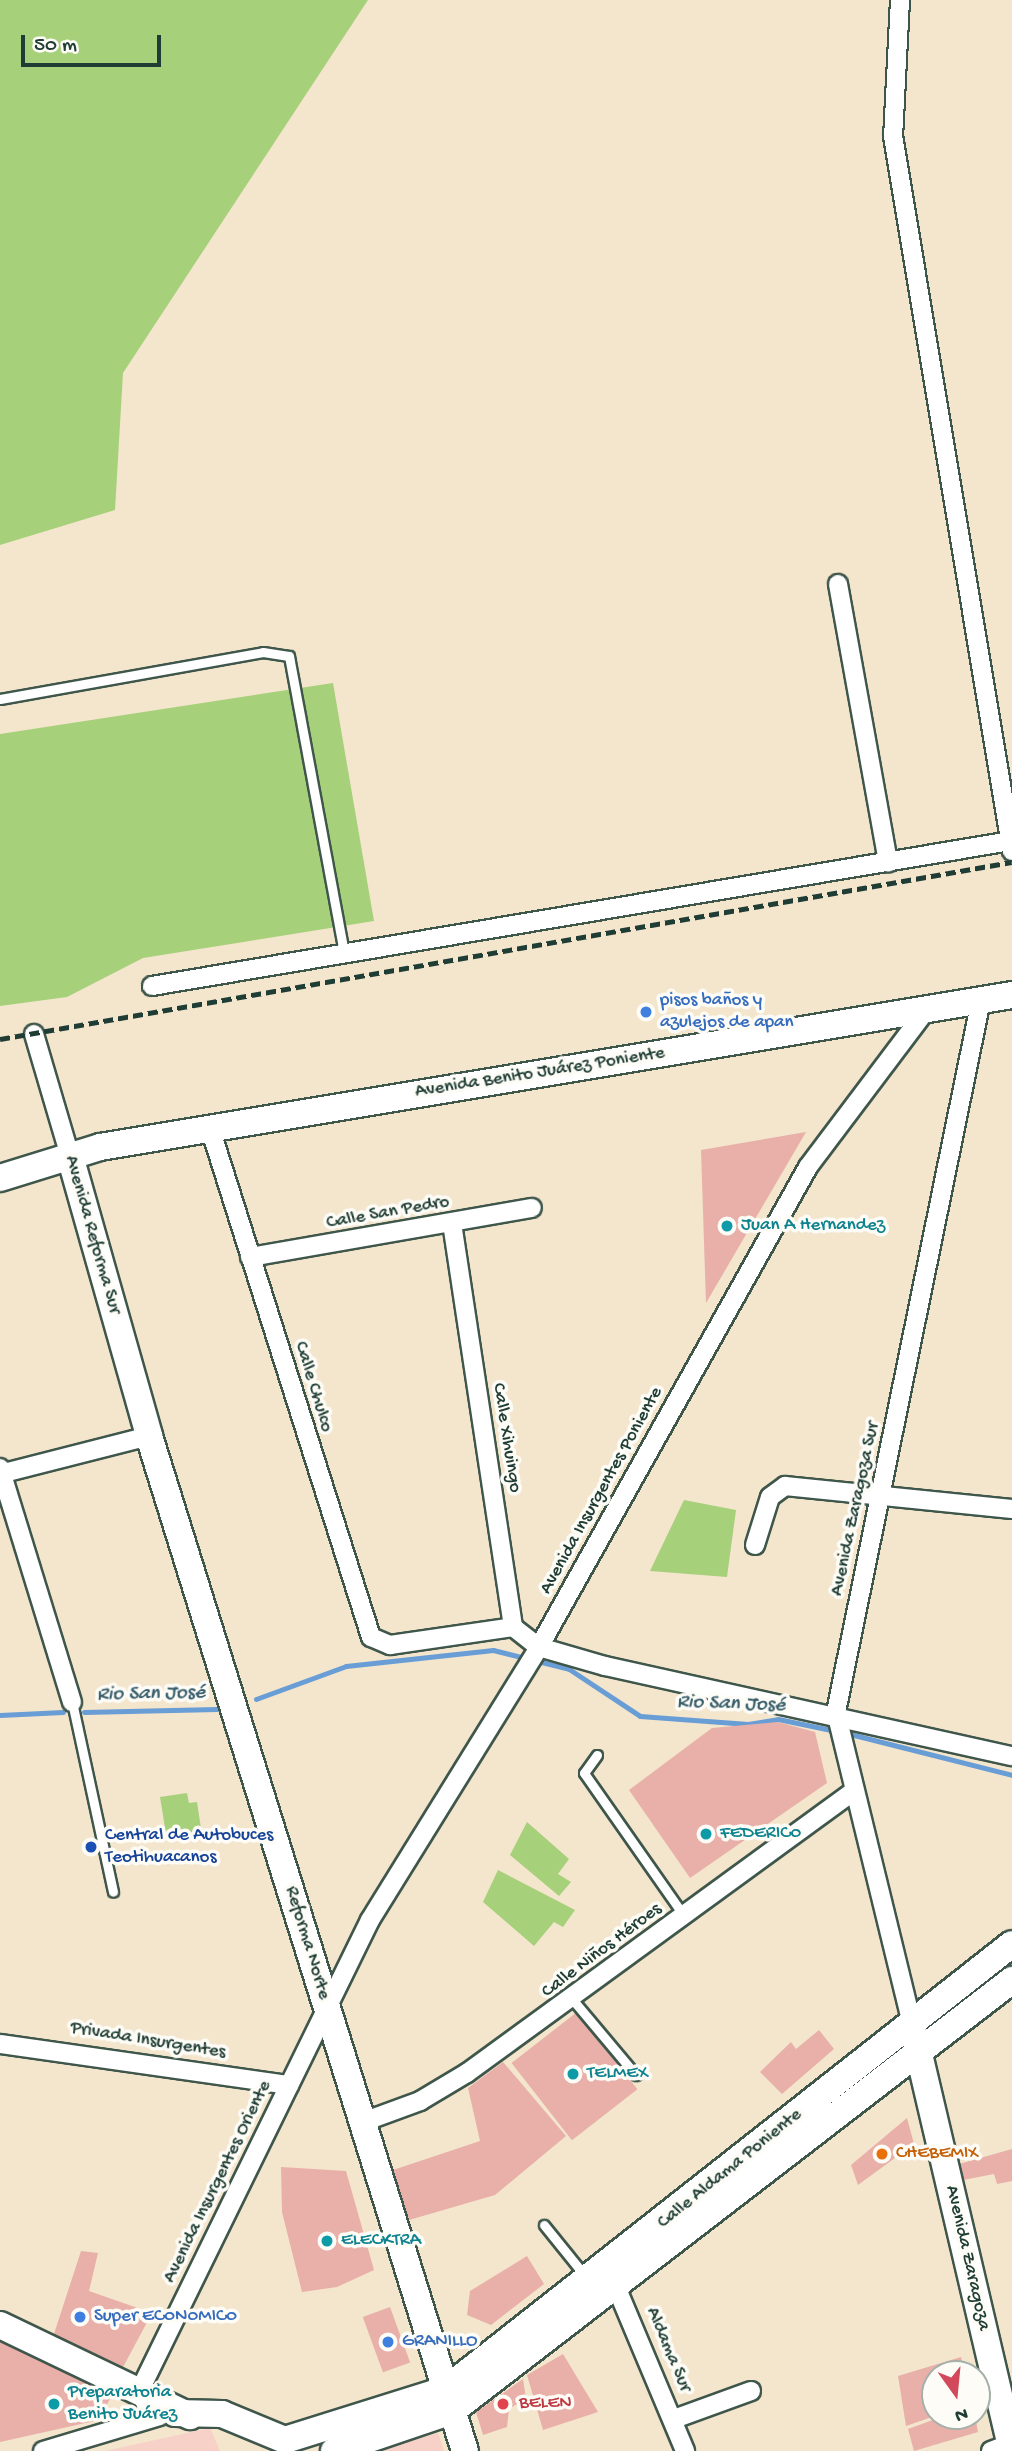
<!DOCTYPE html>
<meta charset="utf-8">
<style>
body{margin:0}
#map{position:relative;width:1012px;height:2451px;overflow:hidden;background:#f4e5cd;font-family:"Gochi Hand",sans-serif}
div>[style]{position:absolute}
[style*='--x']{left:calc(var(--x)*1px);top:calc(var(--y)*1px);width:calc(var(--w)*1px);rotate:calc(var(--a)*1deg)}
.built>*{inset:0;background:#f7d1c7}
.green>*{inset:0;background:#a7d07b}
.stream>*{height:5px;margin:-2.5px;padding:0 2.5px;transform-origin:2.5px;border-radius:2.5px;background:#699dd5}
.building>*{inset:0;background:#e8b0a9;transform-origin:0 0}
.roads{filter:drop-shadow(2px 0 #3f564b) drop-shadow(-2px 0 #3f564b) drop-shadow(0 2px #3f564b) drop-shadow(0 -2px #3f564b)}
.service>*{height:9px;margin:-4.5px;padding:0 4.5px;transform-origin:4.5px;border-radius:4.5px;background:#fff}
.minor>*{height:18px;margin:-9px;padding:0 9px;transform-origin:9px;border-radius:9px;background:#fff}
.secondary>*{height:26px;margin:-13px;padding:0 13px;transform-origin:13px;border-radius:13px;background:#fff}
.rail>*{height:5px;margin-top:-2.5px;transform-origin:0;background:repeating-linear-gradient(90deg,#1f3d34 0 10px,transparent 0 15px)}
.dots>*{width:19px;height:19px;translate:-50% -50%;box-sizing:border-box;border:4px solid #fdfcf7;border-radius:50%}
span{translate:-50% -50%;white-space:nowrap;text-align:center;line-height:1.15;-webkit-text-stroke:7px #fdfcf7;paint-order:stroke}
.shop-label{font-size:19px;color:#366cbe}
.left{translate:0 -50%;text-align:left}
.street-label{font-size:19px;color:#1f3d34}
.culture-label{font-size:19px;color:#0d838f}
.transit-label{font-size:19px;color:#164399}
.food-label{font-size:19px;color:#c56008}
.health-label{font-size:19px;color:#be3a42}
.water-label{font-size:21px;color:#395f6c;font-style:italic}
.north{position:absolute;left:921px;top:2360px;width:70px;height:70px;box-sizing:border-box;background:#fdfcf7;border:2px solid #a4b0a9;border-radius:50%;rotate:165deg;font-size:19px;font-weight:700;line-height:28px;text-align:center;color:#1f3d34}
.north::after{content:'';display:block;margin:auto;width:24px;height:32px;background:#d1495b;clip-path:polygon(50% 0,100% 100%,50% 72%,0 100%)}
.scale{position:absolute;left:21px;top:35px;width:140px;height:32px;box-sizing:border-box;border:4px solid #1f3d34;border-top:0;padding-left:9px;font-size:21px;line-height:24px;white-space:nowrap;color:#1f3d34;-webkit-text-stroke:5px #fdfcf7;paint-order:stroke}
</style>
<div id="map">
<div class="built">
<i style="clip-path:polygon(210px 2428px,220px 2451px,105px 2451px)"></i>
<i style="clip-path:polygon(438px 2433px,444px 2451px,379px 2451px)"></i>
</div>
<div class="green">
<i style="clip-path:polygon(0 0,368px 0,123px 373px,115px 510px,0 545px)"></i>
<i style="clip-path:polygon(333px 683px,374px 921px,143px 958px,67px 997px,0 1006px,0 734px)"></i>
<i style="clip-path:polygon(684px 1500px,736px 1510px,727px 1577px,650px 1571px)"></i>
<i style="clip-path:polygon(187px 1793px,189px 1803px,197px 1802px,202px 1835px,167px 1840px,160px 1797px)"></i>
<i style="clip-path:polygon(527px 1822px,569px 1859px,558px 1874px,571px 1882px,559px 1896px,510px 1855px)"></i>
<i style="clip-path:polygon(498px 1870px,575px 1910px,563px 1927px,554px 1922px,534px 1946px,483px 1902px)"></i>
</div>
<div class="stream">
<i style="--x:256;--y:1699;--w:96;--a:-20.1"></i>
<i style="--x:346;--y:1666;--w:148;--a:-6.2"></i>
<i style="--x:493;--y:1650;--w:78;--a:14"></i>
<i style="--x:569;--y:1669;--w:85;--a:33.5"></i>
<i style="--x:640;--y:1716;--w:108;--a:4.2"></i>
<i style="--x:748;--y:1724;--w:30;--a:-9"></i>
<i style="--x:778;--y:1719;--w:59;--a:11.7"></i>
<i style="--x:84;--y:1712;--w:133;--a:-1.3"></i>
<i style="--x:0;--y:1715;--w:63;--a:-2.7"></i>
<i style="--x:846;--y:1733;--w:171;--a:14.2"></i>
</div>
<div class="building">
<i style="clip-path:polygon(806px 1132px,706px 1303px,701px 1150px)"></i>
<i style="clip-path:polygon(778px 1722px,815px 1732px,827px 1783px,690px 1878px,629px 1790px,712px 1728px)"></i>
<i style="left:577px;top:2012px;width:98px;height:83px;rotate:52deg"></i>
<i style="clip-path:polygon(819px 2030px,834px 2049px,782px 2094px,760px 2072px,791px 2042px,796px 2049px)"></i>
<i style="clip-path:polygon(503px 2062px,566px 2136px,495px 2195px,409px 2220px,393px 2170px,480px 2141px,468px 2088px)"></i>
<i style="clip-path:polygon(907px 2118px,914px 2144px,858px 2185px,851px 2165px)"></i>
<i style="clip-path:polygon(1012px 2149px,1012px 2181px,997px 2184px,994px 2174px,963px 2180px,959px 2164px)"></i>
<i style="clip-path:polygon(281px 2167px,346px 2171px,374px 2270px,337px 2287px,302px 2292px,282px 2212px)"></i>
<i style="clip-path:polygon(81px 2251px,98px 2253px,89px 2291px,152px 2313px,122px 2369px,52px 2340px)"></i>
<i style="clip-path:polygon(527px 2256px,544px 2284px,491px 2325px,467px 2315px,470px 2291px)"></i>
<i style="left:390px;top:2307px;width:59px;height:29px;rotate:70deg"></i>
<i style="clip-path:polygon(0 2335px,116px 2387px,99px 2420px,0 2442px)"></i>
<i style="clip-path:polygon(563px 2354px,598px 2412px,543px 2430px,527px 2375px)"></i>
<i style="clip-path:polygon(961px 2357px,965px 2374px,935px 2374px,935px 2416px,906px 2426px,898px 2376px)"></i>
<i style="clip-path:polygon(523px 2379px,526px 2398px,509px 2409px,507px 2427px,483px 2435px,476px 2412px)"></i>
<i style="clip-path:polygon(944px 2416px,975px 2416px,978px 2432px,914px 2451px,908px 2429px)"></i>
</div>
<div class="roads">
<div class="service">
<i style="--x:0;--y:699;--w:267;--a:-10.1"></i>
<i style="--x:263;--y:652;--w:26;--a:9"></i>
<i style="--x:289;--y:656;--w:301;--a:79.5"></i>
<i style="--x:72;--y:1702;--w:194;--a:77.8"></i>
<i style="--x:597;--y:1755;--w:22;--a:126"></i>
<i style="--x:584;--y:1773;--w:174;--a:55"></i>
<i style="--x:573;--y:2000;--w:98;--a:50"></i>
<i style="--x:544;--y:2225;--w:67;--a:51.1"></i>
</div>
<div class="minor">
<i style="--x:900;--y:0;--w:136;--a:92.9"></i>
<i style="--x:893;--y:136;--w:725;--a:80.55"></i>
<i style="--x:838;--y:584;--w:283;--a:79.8"></i>
<i style="--x:152;--y:986;--w:870;--a:-9.59"></i>
<i style="--x:34;--y:1034;--w:127;--a:73.6"></i>
<i style="--x:210;--y:1128;--w:534;--a:72.45"></i>
<i style="--x:371;--y:1637;--w:21;--a:23"></i>
<i style="--x:390;--y:1645;--w:124;--a:-8.3"></i>
<i style="--x:452;--y:1223;--w:409;--a:81.4"></i>
<i style="--x:513;--y:1627;--w:33;--a:38"></i>
<i style="--x:539;--y:1647;--w:69;--a:16.1"></i>
<i style="--x:605;--y:1666;--w:417;--a:12.5"></i>
<i style="--x:250;--y:1257;--w:286;--a:-9.9"></i>
<i style="--x:0;--y:1468;--w:245;--a:72.9"></i>
<i style="--x:0;--y:1474;--w:154;--a:-14.3"></i>
<i style="--x:755;--y:1545;--w:50;--a:-72.6"></i>
<i style="--x:770;--y:1497;--w:19;--a:-36"></i>
<i style="--x:785;--y:1486;--w:228;--a:5.8"></i>
<i style="--x:912;--y:2024;--w:321;--a:-103.7"></i>
<i style="--x:836;--y:1712;--w:727;--a:-78.49"></i>
<i style="--x:0;--y:2044;--w:292;--a:8.1"></i>
<i style="--x:363;--y:2122;--w:61;--a:-20.2"></i>
<i style="--x:420;--y:2101;--w:55;--a:-30.8"></i>
<i style="--x:467;--y:2073;--w:477;--a:-36.1"></i>
<i style="--x:612;--y:2277;--w:189;--a:67.2"></i>
<i style="--x:151;--y:2418;--w:30;--a:-111"></i>
<i style="--x:140;--y:2390;--w:523;--a:-63.92"></i>
<i style="--x:370;--y:1920;--w:321;--a:-58.2"></i>
<i style="--x:539;--y:1647;--w:550;--a:-60.73"></i>
<i style="--x:808;--y:1167;--w:198;--a:-53"></i>
<i style="--x:674;--y:2419;--w:82;--a:-20"></i>
<i style="--x:43;--y:2451;--w:122;--a:-16.7"></i>
<i style="--x:991;--y:2451;--w:22;--a:-21"></i>
</div>
<div class="secondary">
<i style="--x:70;--y:1156;--w:291;--a:74.2"></i>
<i style="--x:149;--y:1436;--w:1063;--a:72.71"></i>
<i style="--x:0;--y:1178;--w:105;--a:-17.2"></i>
<i style="--x:100;--y:1147;--w:925;--a:-9.46"></i>
<i style="--x:915;--y:2037;--w:425;--a:76.8"></i>
<i style="--x:0;--y:2325;--w:211;--a:25.6"></i>
<i style="--x:175;--y:2413;--w:47;--a:1.2"></i>
<i style="--x:222;--y:2414;--w:68;--a:22.4"></i>
<i style="--x:285;--y:2440;--w:168;--a:-17.4"></i>
<i style="--x:445;--y:2390;--w:721;--a:-38.19"></i>
<i style="--x:334;--y:2451;--w:125;--a:-18.7"></i>
<i style="--x:452;--y:2411;--w:707;--a:-37.58"></i>
</div>
</div>
<div class="rail">
<i style="--x:0;--y:1039;--w:1027;--a:-9.92"></i>
</div>
<div class="dots">
<i style="left:646px;top:1012px;background:#3f7fe0"></i>
<i style="left:727px;top:1226px;background:#0f9aa8"></i>
<i style="left:706px;top:1834px;background:#0f9aa8"></i>
<i style="left:91px;top:1847px;background:#1a4fb4"></i>
<i style="left:573px;top:2074px;background:#0f9aa8"></i>
<i style="left:882px;top:2154px;background:#e8710a"></i>
<i style="left:327px;top:2241px;background:#0f9aa8"></i>
<i style="left:80px;top:2317px;background:#3f7fe0"></i>
<i style="left:388px;top:2342px;background:#3f7fe0"></i>
<i style="left:54px;top:2404px;background:#0f9aa8"></i>
<i style="left:503px;top:2404px;background:#e0444e"></i>
</div>
<div class="shop-label">
<span class="left" style="left:660px;top:1012px">pisos baños y<br>azulejos de apan</span>
<span class="left" style="left:94px;top:2317px">Super EC0N0MIC0</span>
<span class="left" style="left:402px;top:2342px">GRANILLO</span>
</div>
<div class="street-label">
<span style="left:540px;top:1073px;rotate:-9deg">Avenida Benito Juárez Poniente</span>
<span style="left:388px;top:1213px;rotate:-10deg">Calle San Pedro</span>
<span style="left:92px;top:1235px;rotate:74deg">Avenida Reforma Sur</span>
<span style="left:313px;top:1387px;rotate:73deg">Calle Chulco</span>
<span style="left:506px;top:1438px;rotate:81deg">Calle Xihuingo</span>
<span style="left:602px;top:1491px;rotate:-61deg">Avenida Insurgentes Poniente</span>
<span style="left:856px;top:1509px;rotate:-78deg">Avenida Zaragoza Sur</span>
<span style="left:307px;top:1943px;rotate:73deg">Reforma Norte</span>
<span style="left:602px;top:1951px;rotate:-37deg">Calle Niños Héroes</span>
<span style="left:148px;top:2041px;rotate:9deg">Privada Insurgentes</span>
<span style="left:730px;top:2169px;rotate:-39deg">Calle Aldama Poniente</span>
<span style="left:218px;top:2182px;rotate:-64deg">Avenida Insurgentes Oriente</span>
<span style="left:967px;top:2258px;rotate:77deg">Avenida Zaragoza</span>
<span style="left:668px;top:2350px;rotate:67deg">Aldama Sur</span>
</div>
<div class="culture-label">
<span class="left" style="left:741px;top:1226px">Juan A Hernandez</span>
<span class="left" style="left:720px;top:1834px">FEDERIC0</span>
<span class="left" style="left:587px;top:2074px">TELMEX</span>
<span class="left" style="left:341px;top:2241px">ELECKTRA</span>
<span class="left" style="left:68px;top:2404px">Preparatoria<br>Benito Juárez</span>
</div>
<div class="transit-label">
<span class="left" style="left:105px;top:1847px">Central de Autobuces<br>Teotihuacanos</span>
</div>
<div class="food-label">
<span class="left" style="left:896px;top:2154px">CHEBEMIX</span>
</div>
<div class="health-label">
<span class="left" style="left:519px;top:2404px">BELEN</span>
</div>
<div class="water-label">
<span style="left:151px;top:1695px;rotate:-1deg">Rio San José</span>
<span style="left:731px;top:1705px;rotate:2deg">Rio San José</span>
</div>
<div class="north">N</div>
<div class="scale">50 m</div>
</div>
